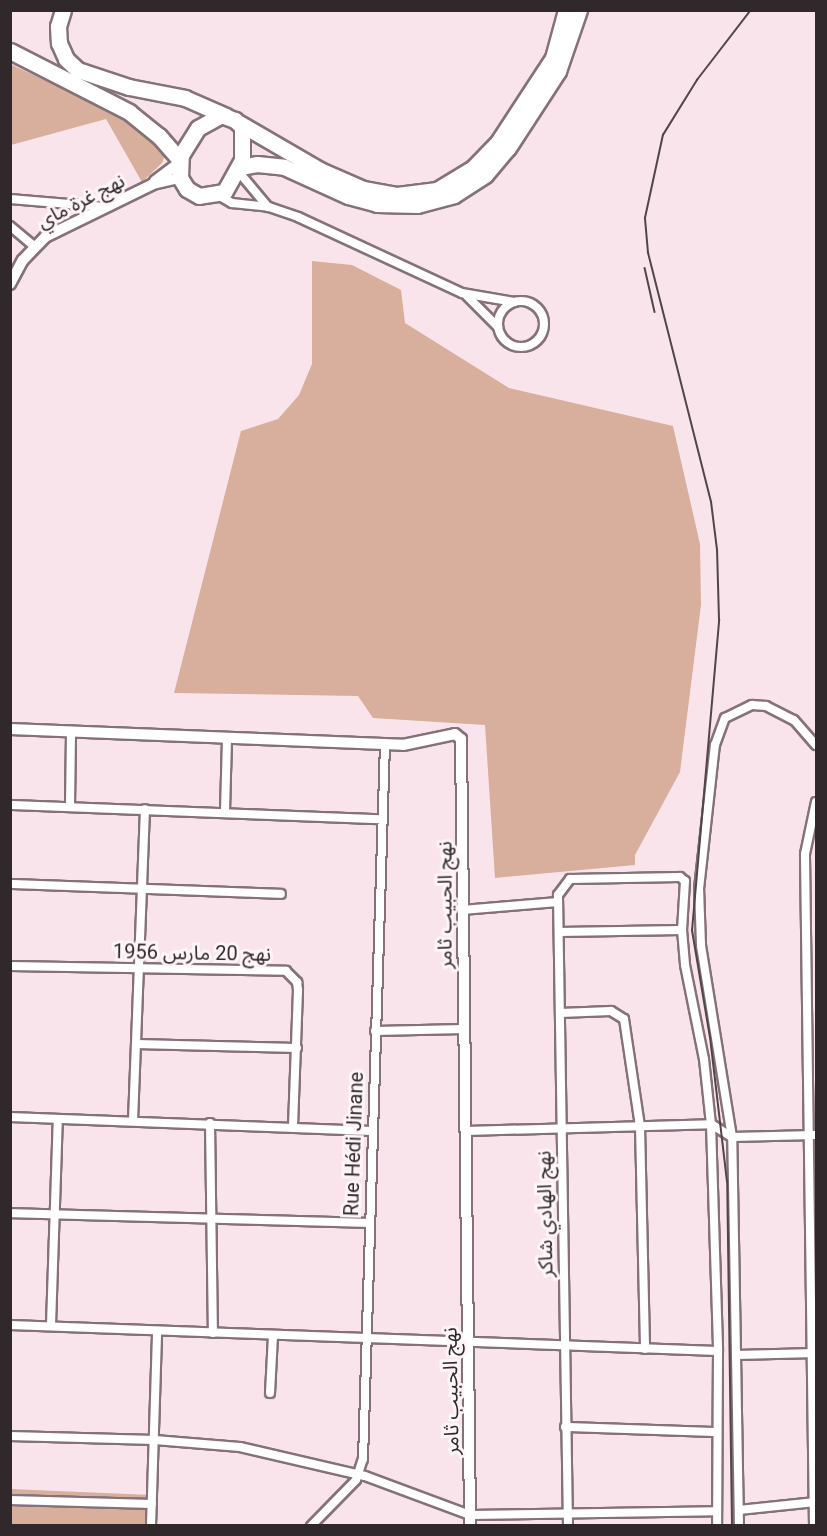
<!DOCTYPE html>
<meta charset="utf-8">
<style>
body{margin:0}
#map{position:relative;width:827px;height:1536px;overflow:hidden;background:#fae4eb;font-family:Roboto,"Noto Sans Arabic",sans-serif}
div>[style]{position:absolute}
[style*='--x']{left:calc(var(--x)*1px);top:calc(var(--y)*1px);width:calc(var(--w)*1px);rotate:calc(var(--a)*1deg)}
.green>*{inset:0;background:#d7af9c}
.roads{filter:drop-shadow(2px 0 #857279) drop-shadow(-2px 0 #857279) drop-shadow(0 2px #857279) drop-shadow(0 -2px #857279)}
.street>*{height:8px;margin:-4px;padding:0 4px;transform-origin:4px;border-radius:4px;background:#fff}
.street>.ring{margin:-4px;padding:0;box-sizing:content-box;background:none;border:8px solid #fff;border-radius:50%}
.secondary>*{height:10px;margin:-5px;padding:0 5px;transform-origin:5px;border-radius:5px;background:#fff}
.highway>*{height:15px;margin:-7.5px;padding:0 7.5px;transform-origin:7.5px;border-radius:7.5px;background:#fff}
.tram>*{height:1.5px;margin:-0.75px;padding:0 0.75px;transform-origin:0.75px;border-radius:0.75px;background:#504649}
span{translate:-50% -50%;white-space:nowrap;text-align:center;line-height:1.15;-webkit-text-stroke:6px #fef5f8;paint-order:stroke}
.street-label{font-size:20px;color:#30282b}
.frame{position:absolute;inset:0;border:12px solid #30282b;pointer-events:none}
</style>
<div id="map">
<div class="green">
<i style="clip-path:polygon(10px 64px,109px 110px,155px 138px,165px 155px,162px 163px,142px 182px,106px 119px,11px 145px)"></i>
<i style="clip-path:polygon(312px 261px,352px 265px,401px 290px,405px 323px,509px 388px,673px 426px,700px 544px,701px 605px,680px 772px,635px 855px,635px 865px,495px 878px,485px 725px,373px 718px,358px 696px,174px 693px,241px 431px,278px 419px,299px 395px,312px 364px)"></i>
<i style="clip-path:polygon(11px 1489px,151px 1495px,150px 1525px,11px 1526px)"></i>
</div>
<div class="roads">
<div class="street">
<i style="--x:238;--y:171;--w:47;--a:50.2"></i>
<i style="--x:218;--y:195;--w:16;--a:30"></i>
<i style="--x:232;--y:203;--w:37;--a:6"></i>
<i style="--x:269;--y:207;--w:31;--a:19"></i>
<i style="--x:298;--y:217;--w:181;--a:24.9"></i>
<i style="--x:462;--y:293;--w:53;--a:9.8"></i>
<i style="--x:10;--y:199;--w:95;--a:4.8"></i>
<i style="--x:10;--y:226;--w:31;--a:40"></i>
<i style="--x:467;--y:296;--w:44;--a:45"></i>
<i class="ring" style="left:498px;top:301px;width:38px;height:38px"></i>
<i style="--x:10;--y:805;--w:372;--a:2.2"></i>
<i style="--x:70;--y:806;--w:75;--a:-89.2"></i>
<i style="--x:225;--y:811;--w:73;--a:-88.4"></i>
<i style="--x:10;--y:884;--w:271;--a:2.1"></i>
<i style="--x:462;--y:910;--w:96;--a:-4.8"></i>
<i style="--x:559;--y:932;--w:123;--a:-0.9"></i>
<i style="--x:10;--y:966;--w:276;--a:1"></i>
<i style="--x:286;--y:971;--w:16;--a:45"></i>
<i style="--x:297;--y:982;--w:8;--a:83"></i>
<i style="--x:298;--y:990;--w:136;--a:92.1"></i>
<i style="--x:560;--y:1013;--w:51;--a:-2.2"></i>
<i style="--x:611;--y:1011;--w:15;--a:32"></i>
<i style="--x:624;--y:1019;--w:108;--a:81.5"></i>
<i style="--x:640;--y:1126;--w:223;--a:88.7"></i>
<i style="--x:375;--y:1031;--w:89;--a:-1.3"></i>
<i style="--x:136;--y:1044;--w:161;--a:1.4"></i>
<i style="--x:10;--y:1117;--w:362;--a:2.2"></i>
<i style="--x:133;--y:1121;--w:312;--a:-87.8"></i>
<i style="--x:210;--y:1123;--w:210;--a:89.2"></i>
<i style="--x:466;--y:1131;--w:245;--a:-1.6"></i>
<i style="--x:711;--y:1124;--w:25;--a:32"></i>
<i style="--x:732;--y:1137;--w:83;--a:-1.4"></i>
<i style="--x:10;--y:1213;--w:357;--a:1.6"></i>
<i style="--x:10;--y:1325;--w:708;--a:2.1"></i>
<i style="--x:51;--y:1325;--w:206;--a:-88.1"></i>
<i style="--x:736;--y:1355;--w:80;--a:-1.4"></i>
<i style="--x:270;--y:1393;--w:57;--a:-87"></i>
<i style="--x:565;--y:1427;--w:152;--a:1.9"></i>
<i style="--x:10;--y:1436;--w:145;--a:1.6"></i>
<i style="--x:155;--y:1440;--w:85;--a:4.7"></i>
<i style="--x:240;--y:1447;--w:128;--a:13.1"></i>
<i style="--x:365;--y:1476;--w:112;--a:20.4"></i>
<i style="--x:470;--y:1515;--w:246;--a:-0.9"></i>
<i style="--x:10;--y:1500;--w:142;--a:1.6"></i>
<i style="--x:739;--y:1510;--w:77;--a:-5.9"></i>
<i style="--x:151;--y:1526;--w:195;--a:-88.2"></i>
<i style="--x:311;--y:1526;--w:64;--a:-45.6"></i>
<i style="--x:356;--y:1480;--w:22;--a:-72"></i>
<i style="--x:363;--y:1459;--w:715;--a:-88.24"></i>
<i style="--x:568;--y:1526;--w:631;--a:-90.91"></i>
<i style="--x:558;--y:895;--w:20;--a:-53"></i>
<i style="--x:570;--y:879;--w:110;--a:-1"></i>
<i style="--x:680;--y:877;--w:6;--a:39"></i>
<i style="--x:685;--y:881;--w:49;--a:93.5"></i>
<i style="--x:682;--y:930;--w:35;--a:85"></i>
<i style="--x:685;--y:965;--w:96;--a:78.6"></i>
<i style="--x:704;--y:1059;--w:65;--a:83.9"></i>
<i style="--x:711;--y:1124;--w:227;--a:88.2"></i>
<i style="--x:718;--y:1351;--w:175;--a:90.3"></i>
<i style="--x:739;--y:1526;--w:389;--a:-91"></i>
<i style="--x:732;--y:1137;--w:194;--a:-99.2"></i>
<i style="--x:701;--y:945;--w:56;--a:-92"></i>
<i style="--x:699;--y:889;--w:145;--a:-83.7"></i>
<i style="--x:715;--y:745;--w:29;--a:-70"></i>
<i style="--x:725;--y:718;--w:30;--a:-26"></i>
<i style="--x:752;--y:705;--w:14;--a:4"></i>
<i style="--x:766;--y:706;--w:31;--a:27"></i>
<i style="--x:794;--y:720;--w:33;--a:49"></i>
<i style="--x:814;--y:1526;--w:672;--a:-90.77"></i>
<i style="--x:805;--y:854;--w:53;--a:-78.1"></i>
</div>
<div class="secondary">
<i style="--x:155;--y:181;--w:30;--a:-37"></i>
<i style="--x:10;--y:284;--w:27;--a:-62"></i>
<i style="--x:23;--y:260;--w:32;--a:-46"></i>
<i style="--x:45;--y:237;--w:120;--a:-26.1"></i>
<i style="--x:153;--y:184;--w:28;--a:-13"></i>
<i style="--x:10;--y:729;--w:393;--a:2.3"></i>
<i style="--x:403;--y:745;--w:53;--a:-11.9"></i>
<i style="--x:455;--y:734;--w:8;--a:40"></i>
<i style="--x:461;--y:739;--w:787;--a:89.34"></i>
</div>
<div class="highway">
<i style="--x:63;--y:10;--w:17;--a:107"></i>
<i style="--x:58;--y:26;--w:17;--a:87"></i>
<i style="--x:59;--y:43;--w:17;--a:66"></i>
<i style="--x:66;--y:59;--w:16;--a:43"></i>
<i style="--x:78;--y:70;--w:54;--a:18.4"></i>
<i style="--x:129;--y:87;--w:57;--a:11.1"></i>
<i style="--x:185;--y:98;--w:45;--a:23.7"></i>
<i style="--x:10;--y:51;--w:134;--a:27.1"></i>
<i style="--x:129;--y:112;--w:38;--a:39"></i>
<i style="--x:159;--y:136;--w:32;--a:49"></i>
<i style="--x:221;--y:115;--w:15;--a:20"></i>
<i style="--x:235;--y:120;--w:10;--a:45"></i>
<i style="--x:242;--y:127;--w:33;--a:90"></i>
<i style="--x:242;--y:160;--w:37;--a:119"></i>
<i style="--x:224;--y:192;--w:25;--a:171"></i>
<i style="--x:199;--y:196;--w:14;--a:-150"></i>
<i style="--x:187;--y:189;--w:13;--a:-122"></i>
<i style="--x:180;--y:178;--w:23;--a:-88"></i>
<i style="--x:181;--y:155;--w:32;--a:-58"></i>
<i style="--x:198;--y:128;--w:26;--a:-29"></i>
<i style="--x:239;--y:123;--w:94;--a:30.1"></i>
<i style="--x:320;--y:170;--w:47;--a:23.8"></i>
<i style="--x:363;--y:189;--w:35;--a:10"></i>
<i style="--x:397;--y:195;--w:40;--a:-7.1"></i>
<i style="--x:437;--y:190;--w:42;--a:-31.4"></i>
<i style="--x:473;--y:168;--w:36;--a:-46"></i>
<i style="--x:498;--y:142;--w:100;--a:-56.8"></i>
<i style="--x:553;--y:58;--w:50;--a:-74.8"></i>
<i style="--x:240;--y:167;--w:17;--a:-10"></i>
<i style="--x:257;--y:164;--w:27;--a:6"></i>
<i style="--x:284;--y:167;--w:70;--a:24.4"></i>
<i style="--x:348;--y:196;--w:30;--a:15"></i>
<i style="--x:377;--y:204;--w:40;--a:1.4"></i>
<i style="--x:417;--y:205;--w:38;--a:-15"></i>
<i style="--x:454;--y:195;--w:37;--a:-33"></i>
<i style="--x:485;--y:175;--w:35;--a:-50"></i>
<i style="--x:508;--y:148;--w:92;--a:-57"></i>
<i style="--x:558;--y:71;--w:65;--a:-71"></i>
</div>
</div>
<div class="tram">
<i style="--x:645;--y:268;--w:45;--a:77.2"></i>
<i style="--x:732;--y:1526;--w:344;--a:-90.8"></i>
<i style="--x:727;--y:1182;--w:145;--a:-96.7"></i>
<i style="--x:710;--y:1038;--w:109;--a:-99.5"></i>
<i style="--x:692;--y:931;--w:312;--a:-85"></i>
<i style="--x:719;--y:620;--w:70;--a:-91.6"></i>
<i style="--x:717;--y:550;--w:48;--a:-97.1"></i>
<i style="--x:711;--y:502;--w:257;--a:-104.2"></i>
<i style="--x:648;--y:253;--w:35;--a:-95"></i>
<i style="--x:645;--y:218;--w:85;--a:-77.8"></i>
<i style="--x:663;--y:135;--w:65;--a:-58.3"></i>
<i style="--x:697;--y:80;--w:88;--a:-52.4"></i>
</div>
<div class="street-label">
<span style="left:81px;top:201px;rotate:-27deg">نهج غرة ماي</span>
<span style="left:445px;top:905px;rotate:-90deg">نهج الحبيب ثامر</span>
<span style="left:192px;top:953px;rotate:1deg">نهج 20 مارس 1956</span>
<span style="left:354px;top:1144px;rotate:-88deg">Rue Hédi Jinane</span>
<span style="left:545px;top:1214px;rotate:-91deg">نهج الهادي شاكر</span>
<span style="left:451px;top:1391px;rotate:-91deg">نهج الحبيب ثامر</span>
</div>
<div class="frame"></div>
</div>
